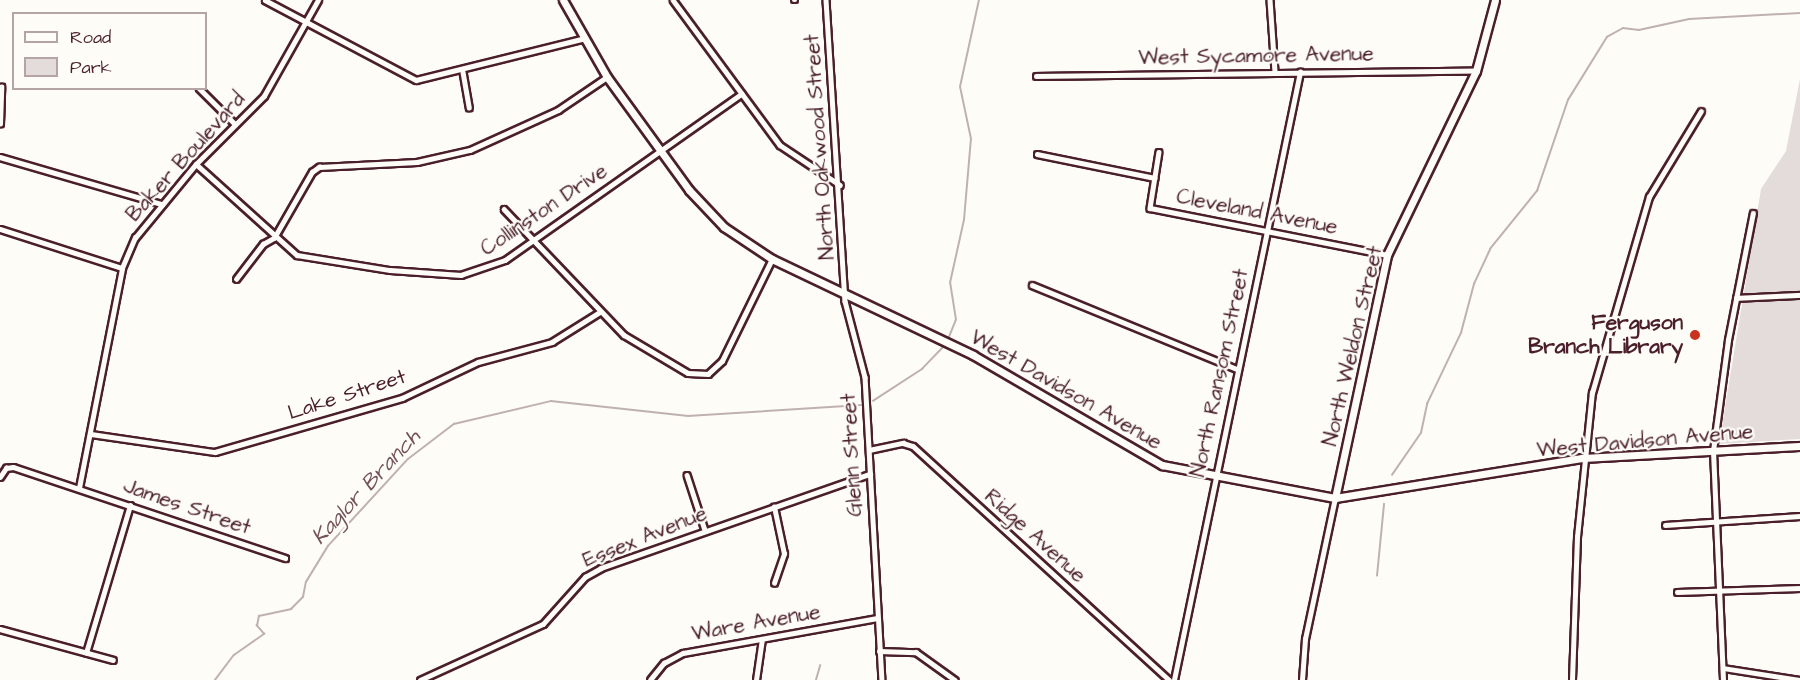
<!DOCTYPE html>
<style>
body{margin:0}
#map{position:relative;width:1800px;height:680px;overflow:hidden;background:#fdfcf7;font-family:"Architects Daughter",sans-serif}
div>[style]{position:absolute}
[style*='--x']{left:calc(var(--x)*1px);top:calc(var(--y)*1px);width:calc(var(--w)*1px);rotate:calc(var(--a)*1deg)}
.green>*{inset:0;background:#e3dcda}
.stream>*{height:1.5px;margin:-0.75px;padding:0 0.75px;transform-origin:0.75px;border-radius:0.75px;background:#c0b1b1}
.roads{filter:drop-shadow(2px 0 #4a1f2b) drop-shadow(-2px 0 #4a1f2b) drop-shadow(0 2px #4a1f2b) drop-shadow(0 -2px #4a1f2b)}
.street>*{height:4.5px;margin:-2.25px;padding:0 2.25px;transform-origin:2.25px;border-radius:2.25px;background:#fdfcf7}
.secondary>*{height:7px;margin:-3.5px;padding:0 3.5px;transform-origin:3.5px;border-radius:3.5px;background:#fdfcf7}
.dots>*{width:16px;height:16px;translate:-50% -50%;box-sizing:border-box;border:3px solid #fdfcf7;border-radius:50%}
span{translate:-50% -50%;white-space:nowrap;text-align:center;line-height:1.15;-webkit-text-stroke:4.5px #fdfcf7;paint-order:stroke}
.street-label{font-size:21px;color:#4a1f2b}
.poi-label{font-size:21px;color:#4a1f2b;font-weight:700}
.right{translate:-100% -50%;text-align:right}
.water-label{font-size:22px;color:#73525a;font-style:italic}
.legend{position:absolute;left:12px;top:12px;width:195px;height:78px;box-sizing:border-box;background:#fdfcf7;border:2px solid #b5a4a5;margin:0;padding:8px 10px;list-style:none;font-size:18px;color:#4a1f2b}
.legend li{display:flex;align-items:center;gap:12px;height:30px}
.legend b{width:30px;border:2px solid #b5a4a5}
</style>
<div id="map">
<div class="green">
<i style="clip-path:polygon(1800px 79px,1800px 439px,1719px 444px,1761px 189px,1786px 151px)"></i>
</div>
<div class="stream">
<i style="--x:949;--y:337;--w:18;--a:-68"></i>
<i style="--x:956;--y:320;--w:37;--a:-99"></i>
<i style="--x:950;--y:283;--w:65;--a:-77.5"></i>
<i style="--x:964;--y:220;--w:81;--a:-85.1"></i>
<i style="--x:971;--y:139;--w:53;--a:-101.9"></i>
<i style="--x:960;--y:87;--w:89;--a:-77.7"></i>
<i style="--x:873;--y:401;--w:59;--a:-33.1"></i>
<i style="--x:922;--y:369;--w:32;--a:-46"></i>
<i style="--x:1392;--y:475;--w:51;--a:-55.4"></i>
<i style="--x:1421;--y:433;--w:30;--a:-78"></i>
<i style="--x:1427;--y:404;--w:79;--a:-64.4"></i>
<i style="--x:1461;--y:333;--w:51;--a:-75.1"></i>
<i style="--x:1474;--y:284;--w:38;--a:-65"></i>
<i style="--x:1490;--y:249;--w:75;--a:-51"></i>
<i style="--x:1537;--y:191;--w:96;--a:-71.2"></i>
<i style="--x:1568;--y:100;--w:74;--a:-58.2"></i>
<i style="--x:1607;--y:37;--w:18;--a:-29"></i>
<i style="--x:1623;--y:28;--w:16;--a:7"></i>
<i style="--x:1639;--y:30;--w:51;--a:-12.4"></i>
<i style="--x:1689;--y:19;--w:111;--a:-3.1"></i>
<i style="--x:1377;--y:576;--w:72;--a:-84.4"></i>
<i style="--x:215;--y:680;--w:31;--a:-53"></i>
<i style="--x:234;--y:655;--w:37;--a:-35"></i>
<i style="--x:264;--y:634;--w:11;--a:-131"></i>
<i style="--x:257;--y:626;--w:10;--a:-79"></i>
<i style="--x:259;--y:616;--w:33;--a:-12"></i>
<i style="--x:291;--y:609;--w:17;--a:-45"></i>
<i style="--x:303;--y:597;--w:15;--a:-79"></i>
<i style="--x:306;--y:582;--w:42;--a:-58.6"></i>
<i style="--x:328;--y:546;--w:118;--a:-47.4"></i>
<i style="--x:408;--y:459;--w:58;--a:-37.3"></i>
<i style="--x:454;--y:424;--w:100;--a:-13.3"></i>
<i style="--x:551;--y:401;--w:138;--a:6.2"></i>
<i style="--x:688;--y:416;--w:174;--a:-3.6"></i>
<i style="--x:816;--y:680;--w:15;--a:-74"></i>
</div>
<div class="roads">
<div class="street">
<i style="--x:265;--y:0;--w:171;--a:27.9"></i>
<i style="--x:416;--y:80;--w:171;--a:-13.9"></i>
<i style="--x:673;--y:0;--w:180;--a:53.6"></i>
<i style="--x:780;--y:145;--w:72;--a:33.7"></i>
<i style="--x:794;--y:0;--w:1;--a:0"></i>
<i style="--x:826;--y:0;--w:302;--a:86.4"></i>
<i style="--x:845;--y:301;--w:79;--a:75.3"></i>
<i style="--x:865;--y:377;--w:303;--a:86.8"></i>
<i style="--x:1270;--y:0;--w:72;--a:86"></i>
<i style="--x:463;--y:72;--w:36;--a:80"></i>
<i style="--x:1036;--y:76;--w:440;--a:-0.7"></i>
<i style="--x:199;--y:88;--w:51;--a:45"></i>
<i style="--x:0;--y:124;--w:37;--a:-88"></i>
<i style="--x:1159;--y:152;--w:57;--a:99.1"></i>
<i style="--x:1150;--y:208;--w:242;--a:11.2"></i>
<i style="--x:1037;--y:154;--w:120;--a:11.5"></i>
<i style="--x:0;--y:157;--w:169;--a:16.2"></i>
<i style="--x:196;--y:164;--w:136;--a:42"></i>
<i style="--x:297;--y:255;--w:94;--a:9.2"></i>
<i style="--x:390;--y:270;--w:71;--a:4"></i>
<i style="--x:461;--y:275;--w:46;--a:-18.8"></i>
<i style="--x:505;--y:260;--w:289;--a:-35.1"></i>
<i style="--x:504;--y:209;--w:174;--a:46.4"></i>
<i style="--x:624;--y:335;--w:74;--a:30.7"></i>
<i style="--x:688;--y:373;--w:20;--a:3"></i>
<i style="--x:708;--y:374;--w:19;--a:-43"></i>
<i style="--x:722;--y:361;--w:114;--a:-63.9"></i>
<i style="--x:0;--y:229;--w:128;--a:17.7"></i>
<i style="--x:236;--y:279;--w:44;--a:-52.4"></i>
<i style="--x:263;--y:244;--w:13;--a:-29"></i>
<i style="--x:274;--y:238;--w:76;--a:-60.1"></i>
<i style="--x:312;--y:172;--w:9;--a:-36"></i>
<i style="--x:319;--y:167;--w:98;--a:-2.9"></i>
<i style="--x:417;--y:162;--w:54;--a:-12.8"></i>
<i style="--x:470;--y:150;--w:97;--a:-24.4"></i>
<i style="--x:558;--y:110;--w:59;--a:-34"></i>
<i style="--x:1032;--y:285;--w:222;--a:22.3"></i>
<i style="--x:1736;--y:298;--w:64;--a:-2.7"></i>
<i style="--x:91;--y:434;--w:125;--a:8.3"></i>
<i style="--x:215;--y:452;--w:195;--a:-16.1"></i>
<i style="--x:402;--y:398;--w:84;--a:-25.3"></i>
<i style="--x:478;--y:362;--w:77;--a:-15.1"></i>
<i style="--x:552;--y:342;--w:57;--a:-32"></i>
<i style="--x:869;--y:450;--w:35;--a:-12"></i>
<i style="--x:903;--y:443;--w:10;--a:17"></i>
<i style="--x:913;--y:446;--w:347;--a:42.4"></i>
<i style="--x:687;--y:475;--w:58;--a:71.9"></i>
<i style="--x:0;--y:477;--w:11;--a:-56"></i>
<i style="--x:6;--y:468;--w:7;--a:-8"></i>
<i style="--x:13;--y:467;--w:287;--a:18.5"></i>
<i style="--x:79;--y:488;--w:224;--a:-78.9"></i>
<i style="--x:122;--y:268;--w:33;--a:-67"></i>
<i style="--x:135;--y:238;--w:96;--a:-50.5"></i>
<i style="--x:196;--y:164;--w:96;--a:-45"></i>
<i style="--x:264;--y:96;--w:110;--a:-60.6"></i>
<i style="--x:1665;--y:525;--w:135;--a:-3.8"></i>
<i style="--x:774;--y:583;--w:31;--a:-71"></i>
<i style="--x:784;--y:554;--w:48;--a:-102"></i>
<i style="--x:1677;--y:592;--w:123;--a:-1.9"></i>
<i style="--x:0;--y:629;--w:117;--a:15.3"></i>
<i style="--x:879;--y:651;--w:37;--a:2"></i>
<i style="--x:916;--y:652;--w:48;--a:35.7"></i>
<i style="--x:86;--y:653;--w:154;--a:-73.4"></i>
<i style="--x:1723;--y:668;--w:78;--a:8.9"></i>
<i style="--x:420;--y:680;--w:135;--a:-24.5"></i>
<i style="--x:543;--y:624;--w:63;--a:-48.2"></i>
<i style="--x:585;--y:577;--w:18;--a:-29"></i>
<i style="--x:601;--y:568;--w:285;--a:-19.3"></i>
<i style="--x:650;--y:680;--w:22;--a:-51"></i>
<i style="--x:664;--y:663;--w:21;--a:-28"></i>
<i style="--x:683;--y:653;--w:197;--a:-10.2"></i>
<i style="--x:756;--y:680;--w:41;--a:-81.7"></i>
<i style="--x:1174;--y:680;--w:621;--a:-78.29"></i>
<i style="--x:1302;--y:680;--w:41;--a:-85.8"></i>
<i style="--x:1305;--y:639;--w:144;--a:-78"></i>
<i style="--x:1572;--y:680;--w:143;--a:-88"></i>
<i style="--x:1577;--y:537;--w:145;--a:-84.1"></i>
<i style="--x:1592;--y:393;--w:204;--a:-73.8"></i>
<i style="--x:1649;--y:197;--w:100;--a:-58.8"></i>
<i style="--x:1723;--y:680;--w:229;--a:-92.5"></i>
<i style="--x:1713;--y:451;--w:112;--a:-82.3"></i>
<i style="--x:1728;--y:340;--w:129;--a:-78.9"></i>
</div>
<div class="secondary">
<i style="--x:563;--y:0;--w:89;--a:60.3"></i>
<i style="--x:607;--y:77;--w:140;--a:54"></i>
<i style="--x:689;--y:190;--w:51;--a:46.6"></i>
<i style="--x:724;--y:227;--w:58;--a:33.7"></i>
<i style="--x:772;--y:259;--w:223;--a:25.5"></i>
<i style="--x:973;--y:355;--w:219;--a:30.2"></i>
<i style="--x:1162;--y:465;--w:176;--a:10.8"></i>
<i style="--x:1335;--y:498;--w:250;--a:-9.2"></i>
<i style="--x:1582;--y:458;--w:218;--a:-3.2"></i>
<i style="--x:1335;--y:498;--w:249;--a:-77.9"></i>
<i style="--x:1387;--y:255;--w:204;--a:-64.2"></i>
<i style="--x:1476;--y:71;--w:73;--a:-75"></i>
</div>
</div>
<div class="dots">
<i style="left:1695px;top:335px;background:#c8321e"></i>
</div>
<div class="street-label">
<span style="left:1256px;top:56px;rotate:-1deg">West Sycamore Avenue</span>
<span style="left:820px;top:147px;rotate:-94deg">North Oakwood Street</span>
<span style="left:186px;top:157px;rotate:-48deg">Baker Boulevard</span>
<span style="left:544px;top:210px;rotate:-34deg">Collinston Drive</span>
<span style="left:1257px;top:212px;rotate:11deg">Cleveland Avenue</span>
<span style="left:1353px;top:346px;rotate:-77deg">North Weldon Street</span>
<span style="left:1220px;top:373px;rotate:-78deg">North Ransom Street</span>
<span style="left:1066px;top:390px;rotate:30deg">West Davidson Avenue</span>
<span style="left:347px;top:395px;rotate:-18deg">Lake Street</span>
<span style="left:1645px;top:441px;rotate:-5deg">West Davidson Avenue</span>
<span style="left:852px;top:455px;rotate:-93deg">Glenn Street</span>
<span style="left:187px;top:507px;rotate:19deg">James Street</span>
<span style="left:1035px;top:536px;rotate:42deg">Ridge Avenue</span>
<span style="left:645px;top:537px;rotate:-22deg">Essex Avenue</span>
<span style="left:756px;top:623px;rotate:-10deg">Ware Avenue</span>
</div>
<div class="poi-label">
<span class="right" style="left:1683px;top:335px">Ferguson<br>Branch Library</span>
</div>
<div class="water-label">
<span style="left:366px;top:487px;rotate:-47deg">Kaglor Branch</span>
</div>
<ul class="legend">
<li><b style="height:8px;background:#fdfcf7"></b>Road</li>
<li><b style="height:16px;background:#e3dcda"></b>Park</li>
</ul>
</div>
